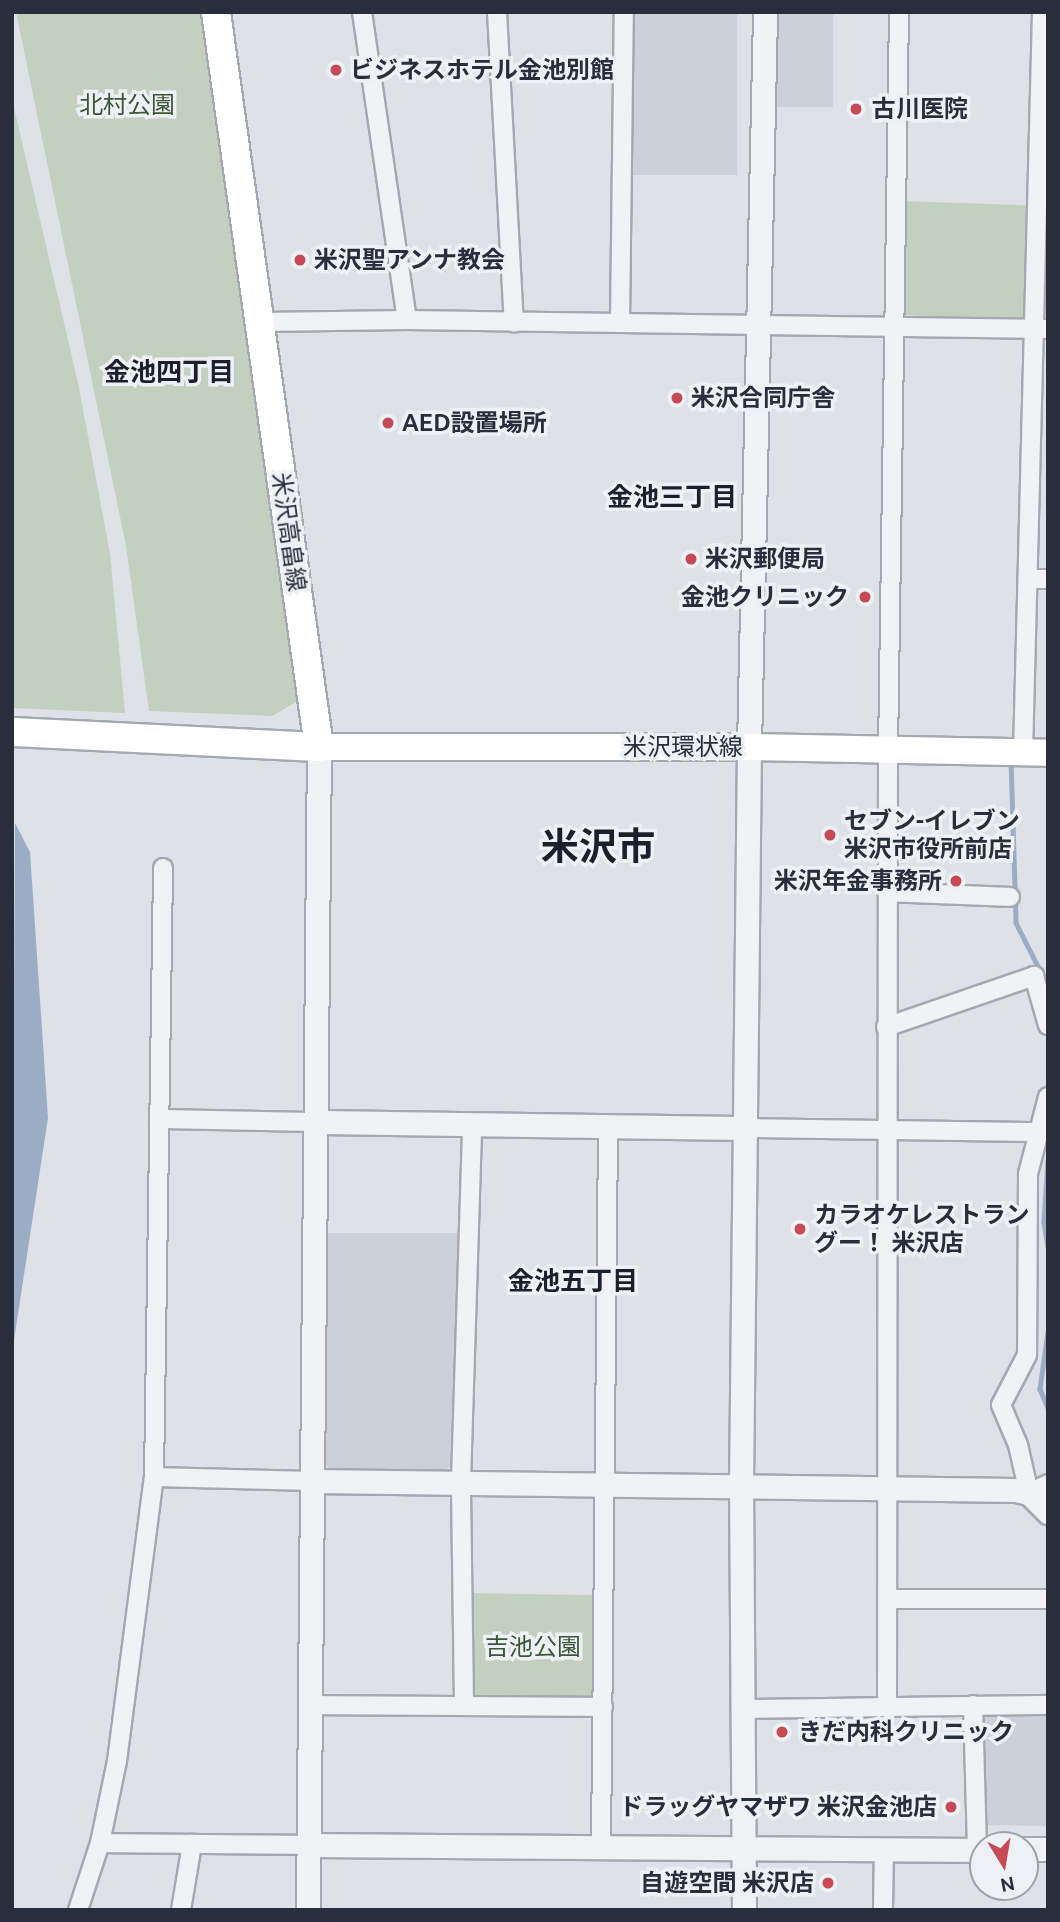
<!DOCTYPE html>
<meta charset="utf-8">
<style>
body{margin:0}
#map{position:relative;width:1060px;height:1922px;overflow:hidden;background:#dee1e7;font-family:Ubuntu,"Noto Sans JP",sans-serif}
div>[style]{position:absolute}
[style*='--x']{left:calc(var(--x)*1px);top:calc(var(--y)*1px);width:calc(var(--w)*1px);rotate:calc(var(--a)*1deg)}
.built>*{inset:0;background:#ccd0d8;transform-origin:0 0}
.green>*{inset:0;background:#c3d0c0;transform-origin:0 0}
.water>*{inset:0;background:#9badc5}
.stream>*{height:4.5px;margin:-2.25px;padding:0 2.25px;transform-origin:2.25px;border-radius:2.25px;background:#9badc5}
.roads{filter:drop-shadow(2px 0 #a4a8b0) drop-shadow(-2px 0 #a4a8b0) drop-shadow(0 2px #a4a8b0) drop-shadow(0 -2px #a4a8b0)}
.minor>*{height:18px;margin:-9px;padding:0 9px;transform-origin:9px;border-radius:9px;background:#f0f2f5}
.tertiary>*{height:23px;margin:-11.5px;padding:0 11.5px;transform-origin:11.5px;border-radius:11.5px;background:#f0f2f5}
.secondary>*{height:26px;margin:-13px;padding:0 13px;transform-origin:13px;border-radius:13px;background:#fff}
.primary>*{height:28px;margin:-14px;padding:0 14px;transform-origin:14px;border-radius:14px;background:#fff}
.dots>*{width:19px;height:19px;translate:-50% -50%;box-sizing:border-box;border:4px solid #edf0f4;border-radius:50%}
span{translate:-50% -50%;white-space:nowrap;text-align:center;line-height:1.15;-webkit-text-stroke:7px #edf0f4;paint-order:stroke}
.poi-label{font-size:24px;color:#282e3c;font-weight:700}
.left{translate:0 -50%;text-align:left}
.right{translate:-100% -50%;text-align:right}
.park-label{font-size:24px;color:#3b5736}
.street-label{font-size:24px;color:#282e3c}
.neighbourhood-label{font-size:26px;color:#1b202d;font-weight:700}
.town-label{font-size:38px;color:#1b202d;font-weight:700}
.frame{position:absolute;inset:0;border:14px solid #282e3c;pointer-events:none}
.north{position:absolute;left:969px;top:1831px;width:70px;height:70px;box-sizing:border-box;background:#edf0f4;border:2px solid #9ea2aa;border-radius:50%;rotate:169deg;font-size:19px;font-weight:700;line-height:28px;text-align:center;color:#282e3c}
.north::after{content:'';display:block;margin:auto;width:24px;height:32px;background:#c54a55;clip-path:polygon(50% 0,100% 100%,50% 72%,0 100%)}
</style>
<div id="map">
<div class="built">
<i style="left:628px;top:12px;width:109px;height:163px"></i>
<i style="left:775px;top:12px;width:58px;height:95px"></i>
<i style="clip-path:polygon(323px 1233px,459px 1233px,454px 1464px,445px 1470px,329px 1468px,318px 1457px)"></i>
<i style="clip-path:polygon(988px 1711px,1048px 1711px,1048px 1826px,981px 1825px,980px 1717px)"></i>
</div>
<div class="green">
<i style="clip-path:polygon(16px 12px,204px 12px,306px 696px,272px 716px,149px 711px,126px 546px)"></i>
<i style="clip-path:polygon(12px 99px,78px 383px,110px 553px,125px 713px,12px 708px)"></i>
<i style="left:903px;top:201px;width:128px;height:114px;rotate:2deg"></i>
<i style="left:467px;top:1593px;width:132px;height:106px;rotate:1deg"></i>
</div>
<div class="water">
<i style="clip-path:polygon(15px 823px,30px 852px,48px 1118px,12px 1353px)"></i>
</div>
<div class="stream">
<i style="--x:1013;--y:745;--w:19;--a:-84"></i>
<i style="--x:1011;--y:760;--w:163;--a:88.2"></i>
<i style="--x:1016;--y:923;--w:59;--a:63"></i>
<i style="--x:1048;--y:1161;--w:61;--a:93.8"></i>
<i style="--x:1044;--y:1222;--w:25;--a:81"></i>
<i style="--x:1048;--y:1332;--w:58;--a:98"></i>
<i style="--x:1040;--y:1389;--w:21;--a:67"></i>
</div>
<div class="roads">
<div class="minor">
<i style="--x:362;--y:12;--w:311;--a:81.7"></i>
<i style="--x:497;--y:12;--w:311;--a:86.9"></i>
<i style="--x:261;--y:322;--w:146;--a:-0.8"></i>
<i style="--x:407;--y:320;--w:641;--a:0.8"></i>
<i style="--x:620;--y:323;--w:311;--a:-89.3"></i>
<i style="--x:1028;--y:579;--w:20;--a:0"></i>
<i style="--x:1023;--y:753;--w:741;--a:-88.53"></i>
<i style="--x:887;--y:892;--w:123;--a:2.3"></i>
<i style="--x:886;--y:1027;--w:157;--a:-19"></i>
<i style="--x:1034;--y:976;--w:51;--a:74.1"></i>
<i style="--x:1048;--y:1097;--w:80;--a:104.6"></i>
<i style="--x:1028;--y:1174;--w:181;--a:90.3"></i>
<i style="--x:1027;--y:1355;--w:56;--a:117.5"></i>
<i style="--x:1001;--y:1405;--w:43;--a:67"></i>
<i style="--x:1018;--y:1445;--w:49;--a:77.1"></i>
<i style="--x:1029;--y:1493;--w:21;--a:-25"></i>
<i style="--x:159;--y:1119;--w:156;--a:1.1"></i>
<i style="--x:745;--y:1128;--w:293;--a:0.8"></i>
<i style="--x:154;--y:1477;--w:158;--a:1.5"></i>
<i style="--x:888;--y:1599;--w:160;--a:0"></i>
<i style="--x:464;--y:1704;--w:223;--a:-90.8"></i>
<i style="--x:461;--y:1481;--w:356;--a:-88.2"></i>
<i style="--x:310;--y:1705;--w:293;--a:0.4"></i>
<i style="--x:973;--y:1705;--w:145;--a:88.4"></i>
<i style="--x:887;--y:1706;--w:954;--a:-89.94"></i>
<i style="--x:888;--y:752;--w:740;--a:-89.15"></i>
<i style="--x:745;--y:1709;--w:303;--a:-0.8"></i>
<i style="--x:100;--y:1843;--w:209;--a:0.5"></i>
<i style="--x:601;--y:1847;--w:721;--a:-89.44"></i>
<i style="--x:78;--y:1910;--w:71;--a:-71.8"></i>
<i style="--x:100;--y:1843;--w:84;--a:-78.3"></i>
<i style="--x:117;--y:1761;--w:286;--a:-82.6"></i>
<i style="--x:154;--y:1477;--w:609;--a:-89.15"></i>
<i style="--x:181;--y:1910;--w:67;--a:-80.5"></i>
<i style="--x:883;--y:1910;--w:62;--a:-89.1"></i>
</div>
<div class="tertiary">
<i style="--x:315;--y:1122;--w:430;--a:0.8"></i>
<i style="--x:312;--y:1481;--w:704;--a:0.73"></i>
<i style="--x:1016;--y:1490;--w:13;--a:13"></i>
<i style="--x:1029;--y:1493;--w:27;--a:45"></i>
<i style="--x:309;--y:1845;--w:674;--a:0.43"></i>
<i style="--x:1025;--y:1849;--w:23;--a:0"></i>
<i style="--x:308;--y:1910;--w:1163;--a:-89.46"></i>
<i style="--x:744;--y:1910;--w:424;--a:-90.4"></i>
<i style="--x:741;--y:1486;--w:739;--a:-89.38"></i>
<i style="--x:749;--y:747;--w:735;--a:-88.75"></i>
</div>
<div class="secondary">
<i style="--x:319;--y:747;--w:430;--a:0"></i>
<i style="--x:749;--y:747;--w:299;--a:1.1"></i>
</div>
<div class="primary">
<i style="--x:12;--y:732;--w:307;--a:2.8"></i>
<i style="--x:319;--y:747;--w:742;--a:-97.98"></i>
</div>
</div>
<div class="dots">
<i style="left:336px;top:70px;background:#c54a55"></i>
<i style="left:856px;top:109px;background:#c54a55"></i>
<i style="left:300px;top:260px;background:#c54a55"></i>
<i style="left:677px;top:398px;background:#c54a55"></i>
<i style="left:388px;top:423px;background:#c54a55"></i>
<i style="left:691px;top:559px;background:#c54a55"></i>
<i style="left:865px;top:597px;background:#c54a55"></i>
<i style="left:830px;top:835px;background:#c54a55"></i>
<i style="left:956px;top:881px;background:#c54a55"></i>
<i style="left:800px;top:1229px;background:#c54a55"></i>
<i style="left:782px;top:1732px;background:#c54a55"></i>
<i style="left:951px;top:1807px;background:#c54a55"></i>
<i style="left:828px;top:1883px;background:#c54a55"></i>
</div>
<div class="poi-label">
<span class="left" style="left:350px;top:70px">ビジネスホテル金池別館</span>
<span class="left" style="left:872px;top:109px">古川医院</span>
<span class="left" style="left:314px;top:260px">米沢聖アンナ教会</span>
<span class="left" style="left:691px;top:398px">米沢合同庁舎</span>
<span class="left" style="left:402px;top:423px">AED設置場所</span>
<span class="left" style="left:705px;top:559px">米沢郵便局</span>
<span class="right" style="left:849px;top:597px">金池クリニック</span>
<span class="left" style="left:844px;top:835px">セブン-イレブン<br>米沢市役所前店</span>
<span class="right" style="left:942px;top:881px">米沢年金事務所</span>
<span class="left" style="left:814px;top:1229px">カラオケレストラン<br>グー！ 米沢店</span>
<span class="left" style="left:798px;top:1732px">きだ内科クリニック</span>
<span class="right" style="left:937px;top:1807px">ドラッグヤマザワ 米沢金池店</span>
<span class="right" style="left:814px;top:1883px">自遊空間 米沢店</span>
</div>
<div class="park-label">
<span style="left:127px;top:105px">北村公園</span>
<span style="left:533px;top:1647px">吉池公園</span>
</div>
<div class="street-label">
<span style="left:289px;top:532px;rotate:82deg">米沢高畠線</span>
<span style="left:683px;top:747px">米沢環状線</span>
</div>
<div class="neighbourhood-label">
<span style="left:169px;top:372px">金池四丁目</span>
<span style="left:672px;top:497px">金池三丁目</span>
<span style="left:573px;top:1281px">金池五丁目</span>
</div>
<div class="town-label">
<span style="left:598px;top:847px">米沢市</span>
</div>
<div class="frame"></div>
<div class="north">N</div>
</div>
